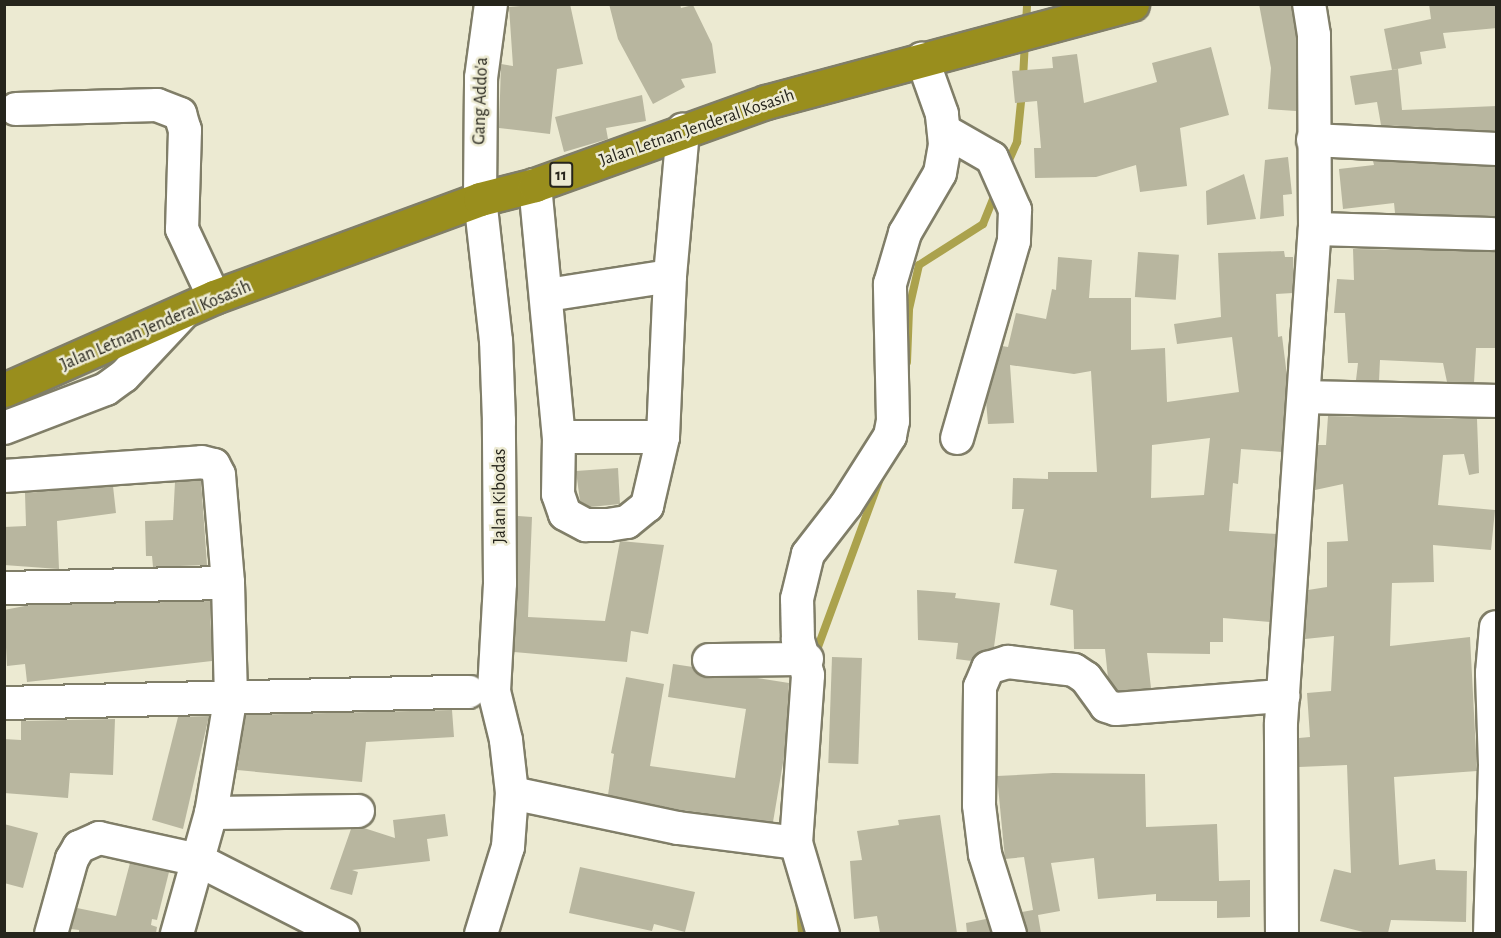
<!DOCTYPE html>
<style>
body{margin:0}
#map{position:relative;width:1501px;height:938px;overflow:hidden;background:#ecead2;font-family:"Alegreya Sans",sans-serif}
div>[style]{position:absolute}
[style*='--x']{left:calc(var(--x)*1px);top:calc(var(--y)*1px);width:calc(var(--w)*1px);rotate:calc(var(--a)*1deg)}
.stream>*{height:8px;margin:-4px;padding:0 4px;transform-origin:4px;border-radius:4px;background:#aba24d}
.building>*{inset:0;background:#b8b69f;transform-origin:0 0}
.roads{filter:drop-shadow(2px 0 #807e68) drop-shadow(-2px 0 #807e68) drop-shadow(0 2px #807e68) drop-shadow(0 -2px #807e68)}
.minor>*{height:32px;margin:-16px;padding:0 16px;transform-origin:16px;border-radius:16px;background:#fff}
.highway>*{height:33px;margin:-16.5px;padding:0 16.5px;transform-origin:16.5px;border-radius:16.5px;background:#998e1d}
span{translate:-50% -50%;white-space:nowrap;text-align:center;line-height:1.15;-webkit-text-stroke:5px #ecead2;paint-order:stroke}
.shield-label span{padding:2px 4px;background:#ecead2;border:2px solid;border-radius:4px;-webkit-text-stroke-width:0}
.shield-label{font-size:16px;color:#26251c;font-weight:700}
.street-label{font-size:18px;color:#26251c}
.frame{position:absolute;inset:0;border:6px solid #26251c;pointer-events:none}
</style>
<div id="map">
<div class="stream">
<i style="--x:1026;--y:25;--w:21;--a:-87"></i>
<i style="--x:1023;--y:79;--w:38;--a:-87"></i>
<i style="--x:1005;--y:169;--w:30;--a:-66"></i>
<i style="--x:1017;--y:142;--w:50;--a:-84.3"></i>
<i style="--x:907;--y:362;--w:53;--a:-87.8"></i>
<i style="--x:909;--y:309;--w:45;--a:-77.2"></i>
<i style="--x:919;--y:265;--w:76;--a:-32.6"></i>
<i style="--x:983;--y:224;--w:38;--a:-68"></i>
<i style="--x:815;--y:655;--w:191;--a:-69.8"></i>
<i style="--x:799;--y:899;--w:35;--a:85"></i>
</div>
<div class="building">
<i style="clip-path:polygon(544px 4px,570px 4px,583px 64px,557px 69px,550px 134px,499px 128px,501px 64px,513px 66px,509px 7px)"></i>
<i style="clip-path:polygon(609px 4px,680px 4px,681px 8px,693px 5px,712px 44px,716px 73px,681px 79px,685px 87px,653px 104px,618px 39px)"></i>
<i style="clip-path:polygon(1259px 4px,1291px 4px,1296px 36px,1296px 111px,1268px 109px,1271px 68px)"></i>
<i style="clip-path:polygon(1429px 4px,1497px 4px,1497px 28px,1443px 33px,1446px 48px,1420px 52px,1422px 64px,1392px 70px,1384px 29px,1431px 19px)"></i>
<i style="clip-path:polygon(1211px 47px,1229px 115px,1180px 128px,1187px 186px,1140px 192px,1136px 165px,1096px 177px,1035px 178px,1034px 148px,1041px 148px,1037px 101px,1015px 103px,1012px 71px,1053px 68px,1052px 57px,1077px 54px,1084px 103px,1157px 82px,1152px 63px)"></i>
<i style="clip-path:polygon(1398px 69px,1402px 110px,1497px 106px,1497px 131px,1381px 125px,1377px 102px,1355px 105px,1350px 76px)"></i>
<i style="clip-path:polygon(642px 95px,646px 121px,606px 128px,608px 139px,564px 152px,555px 117px)"></i>
<i style="clip-path:polygon(1288px 157px,1292px 194px,1283px 195px,1284px 216px,1260px 219px,1265px 160px)"></i>
<i style="clip-path:polygon(1373px 161px,1497px 167px,1497px 217px,1395px 213px,1394px 203px,1343px 209px,1339px 169px,1374px 165px)"></i>
<i style="clip-path:polygon(1244px 174px,1256px 219px,1207px 225px,1206px 191px)"></i>
<i style="clip-path:polygon(1353px 249px,1497px 251px,1497px 348px,1476px 348px,1474px 383px,1447px 382px,1443px 363px,1380px 360px,1379px 381px,1356px 380px,1358px 363px,1348px 363px,1345px 313px,1334px 313px,1337px 279px,1354px 280px)"></i>
<i style="clip-path:polygon(evenodd,1284px 251px,1285px 257px,1293px 257px,1294px 278px,1293px 293px,1276px 294px,1278px 337px,1282px 336px,1287px 376px,1282px 452px,1241px 449px,1238px 484px,1233px 483px,1229px 531px,1276px 534px,1270px 622px,1223px 618px,1223px 642px,1210px 642px,1210px 654px,1147px 653px,1151px 688px,1117px 691px,1108px 678px,1105px 649px,1074px 649px,1073px 610px,1050px 605px,1057px 570px,1014px 563px,1024px 509px,1012px 509px,1013px 478px,1048px 479px,1048px 472px,1097px 472px,1091px 371px,1074px 374px,1010px 365px,1014px 423px,988px 424px,986px 401px,1002px 346px,1008px 347px,1016px 313px,1046px 319px,1052px 289px,1056px 290px,1058px 257px,1092px 260px,1089px 298px,1131px 298px,1131px 350px,1165px 348px,1167px 402px,1239px 392px,1232px 337px,1177px 344px,1174px 324px,1221px 317px,1218px 253px,1284px 251px,1210px 438px,1204px 495px,1151px 498px,1152px 445px,1210px 438px)"></i>
<i style="left:1138px;top:252px;width:41px;height:45px;rotate:4deg"></i>
<i style="clip-path:polygon(1328px 416px,1477px 419px,1479px 473px,1469px 475px,1464px 454px,1443px 455px,1438px 505px,1495px 510px,1491px 550px,1433px 545px,1434px 582px,1392px 583px,1390px 646px,1470px 637px,1477px 771px,1394px 777px,1399px 865px,1435px 859px,1436px 870px,1467px 871px,1466px 922px,1391px 920px,1388px 933px,1367px 933px,1320px 921px,1334px 869px,1351px 873px,1347px 765px,1299px 767px,1299px 738px,1310px 737px,1307px 693px,1331px 691px,1334px 636px,1305px 639px,1308px 590px,1327px 587px,1327px 542px,1348px 541px,1343px 484px,1315px 490px,1318px 445px,1326px 445px)"></i>
<i style="clip-path:polygon(618px 468px,620px 504px,590px 507px,580px 501px,576px 471px)"></i>
<i style="clip-path:polygon(201px 480px,207px 565px,153px 567px,152px 556px,146px 556px,145px 521px,173px 520px,175px 482px)"></i>
<i style="clip-path:polygon(113px 486px,116px 513px,57px 521px,59px 569px,4px 565px,4px 527px,26px 526px,25px 493px)"></i>
<i style="clip-path:polygon(518px 516px,532px 517px,528px 617px,605px 621px,620px 541px,664px 545px,648px 634px,631px 631px,627px 662px,514px 652px)"></i>
<i style="clip-path:polygon(917px 590px,956px 593px,955px 598px,1000px 603px,994px 647px,976px 654px,972px 661px,956px 659px,958px 643px,918px 640px)"></i>
<i style="clip-path:polygon(210px 601px,212px 661px,27px 682px,25px 664px,7px 666px,4px 610px,30px 605px)"></i>
<i style="left:832px;top:657px;width:30px;height:106px;rotate:2deg"></i>
<i style="clip-path:polygon(673px 664px,693px 667px,709px 678px,757px 678px,789px 683px,785px 751px,773px 822px,681px 810px,608px 795px,614px 754px,611px 753px,626px 677px,664px 684px,650px 766px,735px 778px,746px 709px,668px 697px)"></i>
<i style="clip-path:polygon(452px 710px,454px 737px,366px 742px,362px 782px,237px 770px,246px 715px)"></i>
<i style="clip-path:polygon(209px 716px,183px 829px,152px 820px,178px 717px)"></i>
<i style="clip-path:polygon(115px 719px,113px 775px,70px 773px,68px 798px,4px 793px,4px 739px,21px 740px,21px 721px)"></i>
<i style="clip-path:polygon(1053px 773px,1145px 774px,1146px 827px,1217px 824px,1219px 881px,1250px 880px,1250px 917px,1217px 918px,1217px 901px,1156px 901px,1156px 894px,1098px 899px,1094px 858px,1051px 863px,1060px 911px,1038px 915px,1041px 933px,1027px 933px,1022px 912px,1033px 910px,1024px 857px,1005px 859px,997px 776px)"></i>
<i style="clip-path:polygon(445px 814px,448px 836px,427px 839px,430px 861px,352px 870px,358px 872px,352px 895px,330px 889px,351px 829px,364px 828px,395px 838px,393px 820px)"></i>
<i style="clip-path:polygon(940px 815px,957px 933px,880px 933px,877px 916px,854px 919px,850px 861px,862px 860px,857px 831px,899px 825px,898px 820px)"></i>
<i style="clip-path:polygon(4px 824px,38px 833px,23px 888px,4px 883px)"></i>
<i style="clip-path:polygon(130px 863px,169px 872px,157px 920px,152px 919px,151px 925px,157px 927px,156px 933px,79px 933px,79px 930px,71px 929px,77px 908px,116px 916px)"></i>
<i style="clip-path:polygon(580px 867px,695px 892px,685px 932px,654px 924px,652px 931px,569px 913px)"></i>
<i style="clip-path:polygon(986px 919px,991px 933px,967px 933px,966px 923px)"></i>
</div>
<div class="roads">
<div class="minor">
<i style="--x:16;--y:109;--w:141;--a:-1.6"></i>
<i style="--x:157;--y:105;--w:25;--a:21"></i>
<i style="--x:180;--y:114;--w:17;--a:73"></i>
<i style="--x:185;--y:130;--w:99;--a:91.7"></i>
<i style="--x:182;--y:229;--w:75;--a:64.8"></i>
<i style="--x:945;--y:131;--w:54;--a:29.9"></i>
<i style="--x:992;--y:158;--w:57;--a:66.1"></i>
<i style="--x:1015;--y:210;--w:31;--a:92"></i>
<i style="--x:1014;--y:241;--w:205;--a:106.1"></i>
<i style="--x:1313;--y:140;--w:183;--a:2.8"></i>
<i style="--x:535;--y:185;--w:253;--a:84.6"></i>
<i style="--x:559;--y:437;--w:104;--a:0"></i>
<i style="--x:663;--y:437;--w:161;--a:-87.5"></i>
<i style="--x:670;--y:276;--w:147;--a:-84.9"></i>
<i style="--x:1315;--y:229;--w:177;--a:1.6"></i>
<i style="--x:547;--y:295;--w:124;--a:-8.8"></i>
<i style="--x:1304;--y:397;--w:192;--a:1.2"></i>
<i style="--x:4;--y:428;--w:109;--a:-20.9"></i>
<i style="--x:106;--y:389;--w:22;--a:-36"></i>
<i style="--x:124;--y:376;--w:86;--a:-46.9"></i>
<i style="--x:559;--y:437;--w:57;--a:91"></i>
<i style="--x:558;--y:494;--w:21;--a:71"></i>
<i style="--x:565;--y:514;--w:24;--a:28"></i>
<i style="--x:586;--y:525;--w:22;--a:0"></i>
<i style="--x:608;--y:525;--w:19;--a:-9"></i>
<i style="--x:627;--y:522;--w:26;--a:-39"></i>
<i style="--x:647;--y:506;--w:71;--a:-76.9"></i>
<i style="--x:4;--y:476;--w:198;--a:-4"></i>
<i style="--x:202;--y:462;--w:12;--a:14"></i>
<i style="--x:214;--y:465;--w:11;--a:63"></i>
<i style="--x:219;--y:475;--w:108;--a:85.2"></i>
<i style="--x:228;--y:583;--w:112;--a:88.5"></i>
<i style="--x:231;--y:695;--w:120;--a:99.6"></i>
<i style="--x:211;--y:813;--w:126;--a:105.7"></i>
<i style="--x:4;--y:588;--w:224;--a:-1.3"></i>
<i style="--x:709;--y:660;--w:98;--a:-0.6"></i>
<i style="--x:4;--y:703;--w:465;--a:-1.4"></i>
<i style="--x:512;--y:793;--w:170;--a:11.9"></i>
<i style="--x:678;--y:828;--w:119;--a:7.2"></i>
<i style="--x:211;--y:813;--w:147;--a:-0.8"></i>
<i style="--x:51;--y:934;--w:78;--a:-74.4"></i>
<i style="--x:72;--y:859;--w:14;--a:-60"></i>
<i style="--x:79;--y:847;--w:22;--a:-24"></i>
<i style="--x:99;--y:838;--w:101;--a:12.5"></i>
<i style="--x:198;--y:860;--w:163;--a:27"></i>
<i style="--x:481;--y:934;--w:91;--a:-72.8"></i>
<i style="--x:508;--y:847;--w:54;--a:-85.8"></i>
<i style="--x:512;--y:793;--w:53;--a:-96.5"></i>
<i style="--x:506;--y:740;--w:50;--a:-103.8"></i>
<i style="--x:494;--y:691;--w:108;--a:-86.8"></i>
<i style="--x:500;--y:583;--w:162;--a:-90.4"></i>
<i style="--x:499;--y:421;--w:80;--a:-92.1"></i>
<i style="--x:496;--y:341;--w:143;--a:-96.4"></i>
<i style="--x:480;--y:199;--w:121;--a:-89.5"></i>
<i style="--x:481;--y:78;--w:75;--a:-82.3"></i>
<i style="--x:823;--y:934;--w:95;--a:-106.5"></i>
<i style="--x:796;--y:843;--w:168;--a:-85.9"></i>
<i style="--x:808;--y:675;--w:37;--a:-106"></i>
<i style="--x:798;--y:639;--w:40;--a:-91.4"></i>
<i style="--x:797;--y:599;--w:46;--a:-76.3"></i>
<i style="--x:808;--y:554;--w:62;--a:-52.2"></i>
<i style="--x:846;--y:505;--w:82;--a:-57.5"></i>
<i style="--x:890;--y:436;--w:15;--a:-79"></i>
<i style="--x:893;--y:421;--w:137;--a:-91.3"></i>
<i style="--x:890;--y:284;--w:53;--a:-73.6"></i>
<i style="--x:905;--y:233;--w:69;--a:-59.7"></i>
<i style="--x:940;--y:173;--w:29;--a:-80"></i>
<i style="--x:945;--y:144;--w:30;--a:-96"></i>
<i style="--x:942;--y:114;--w:59;--a:-109.7"></i>
<i style="--x:1010;--y:934;--w:84;--a:-107.4"></i>
<i style="--x:985;--y:854;--w:49;--a:-97"></i>
<i style="--x:979;--y:805;--w:118;--a:-89.5"></i>
<i style="--x:980;--y:687;--w:21;--a:-67"></i>
<i style="--x:988;--y:668;--w:21;--a:-17"></i>
<i style="--x:1008;--y:662;--w:66;--a:6.9"></i>
<i style="--x:1074;--y:670;--w:14;--a:34"></i>
<i style="--x:1086;--y:678;--w:34;--a:54"></i>
<i style="--x:1106;--y:706;--w:10;--a:17"></i>
<i style="--x:1116;--y:709;--w:168;--a:-4.5"></i>
<i style="--x:1282;--y:934;--w:211;--a:-90.3"></i>
<i style="--x:1281;--y:723;--w:495;--a:-86.1"></i>
<i style="--x:1315;--y:229;--w:194;--a:-90.3"></i>
<i style="--x:1314;--y:35;--w:31;--a:-99"></i>
<i style="--x:1490;--y:934;--w:169;--a:-88.3"></i>
<i style="--x:1495;--y:765;--w:92;--a:-91.9"></i>
<i style="--x:1492;--y:673;--w:46;--a:-85"></i>
</div>
<div class="highway">
<i style="--x:4;--y:390;--w:230;--a:-23.9"></i>
<i style="--x:214;--y:297;--w:283;--a:-20.2"></i>
<i style="--x:480;--y:199;--w:57;--a:-14.3"></i>
<i style="--x:535;--y:185;--w:245;--a:-19.8"></i>
<i style="--x:766;--y:102;--w:379;--a:-15"></i>
</div>
</div>
<div class="shield-label">
<span style="left:561px;top:175px">11</span>
</div>
<div class="street-label">
<span style="left:481px;top:101px;rotate:-88deg">Gang Addo'a</span>
<span style="left:697px;top:128px;rotate:-19deg">Jalan Letnan Jenderal Kosasih</span>
<span style="left:156px;top:326px;rotate:-23deg">Jalan Letnan Jenderal Kosasih</span>
<span style="left:500px;top:496px;rotate:-90deg">Jalan Kibodas</span>
</div>
<div class="frame"></div>
</div>
